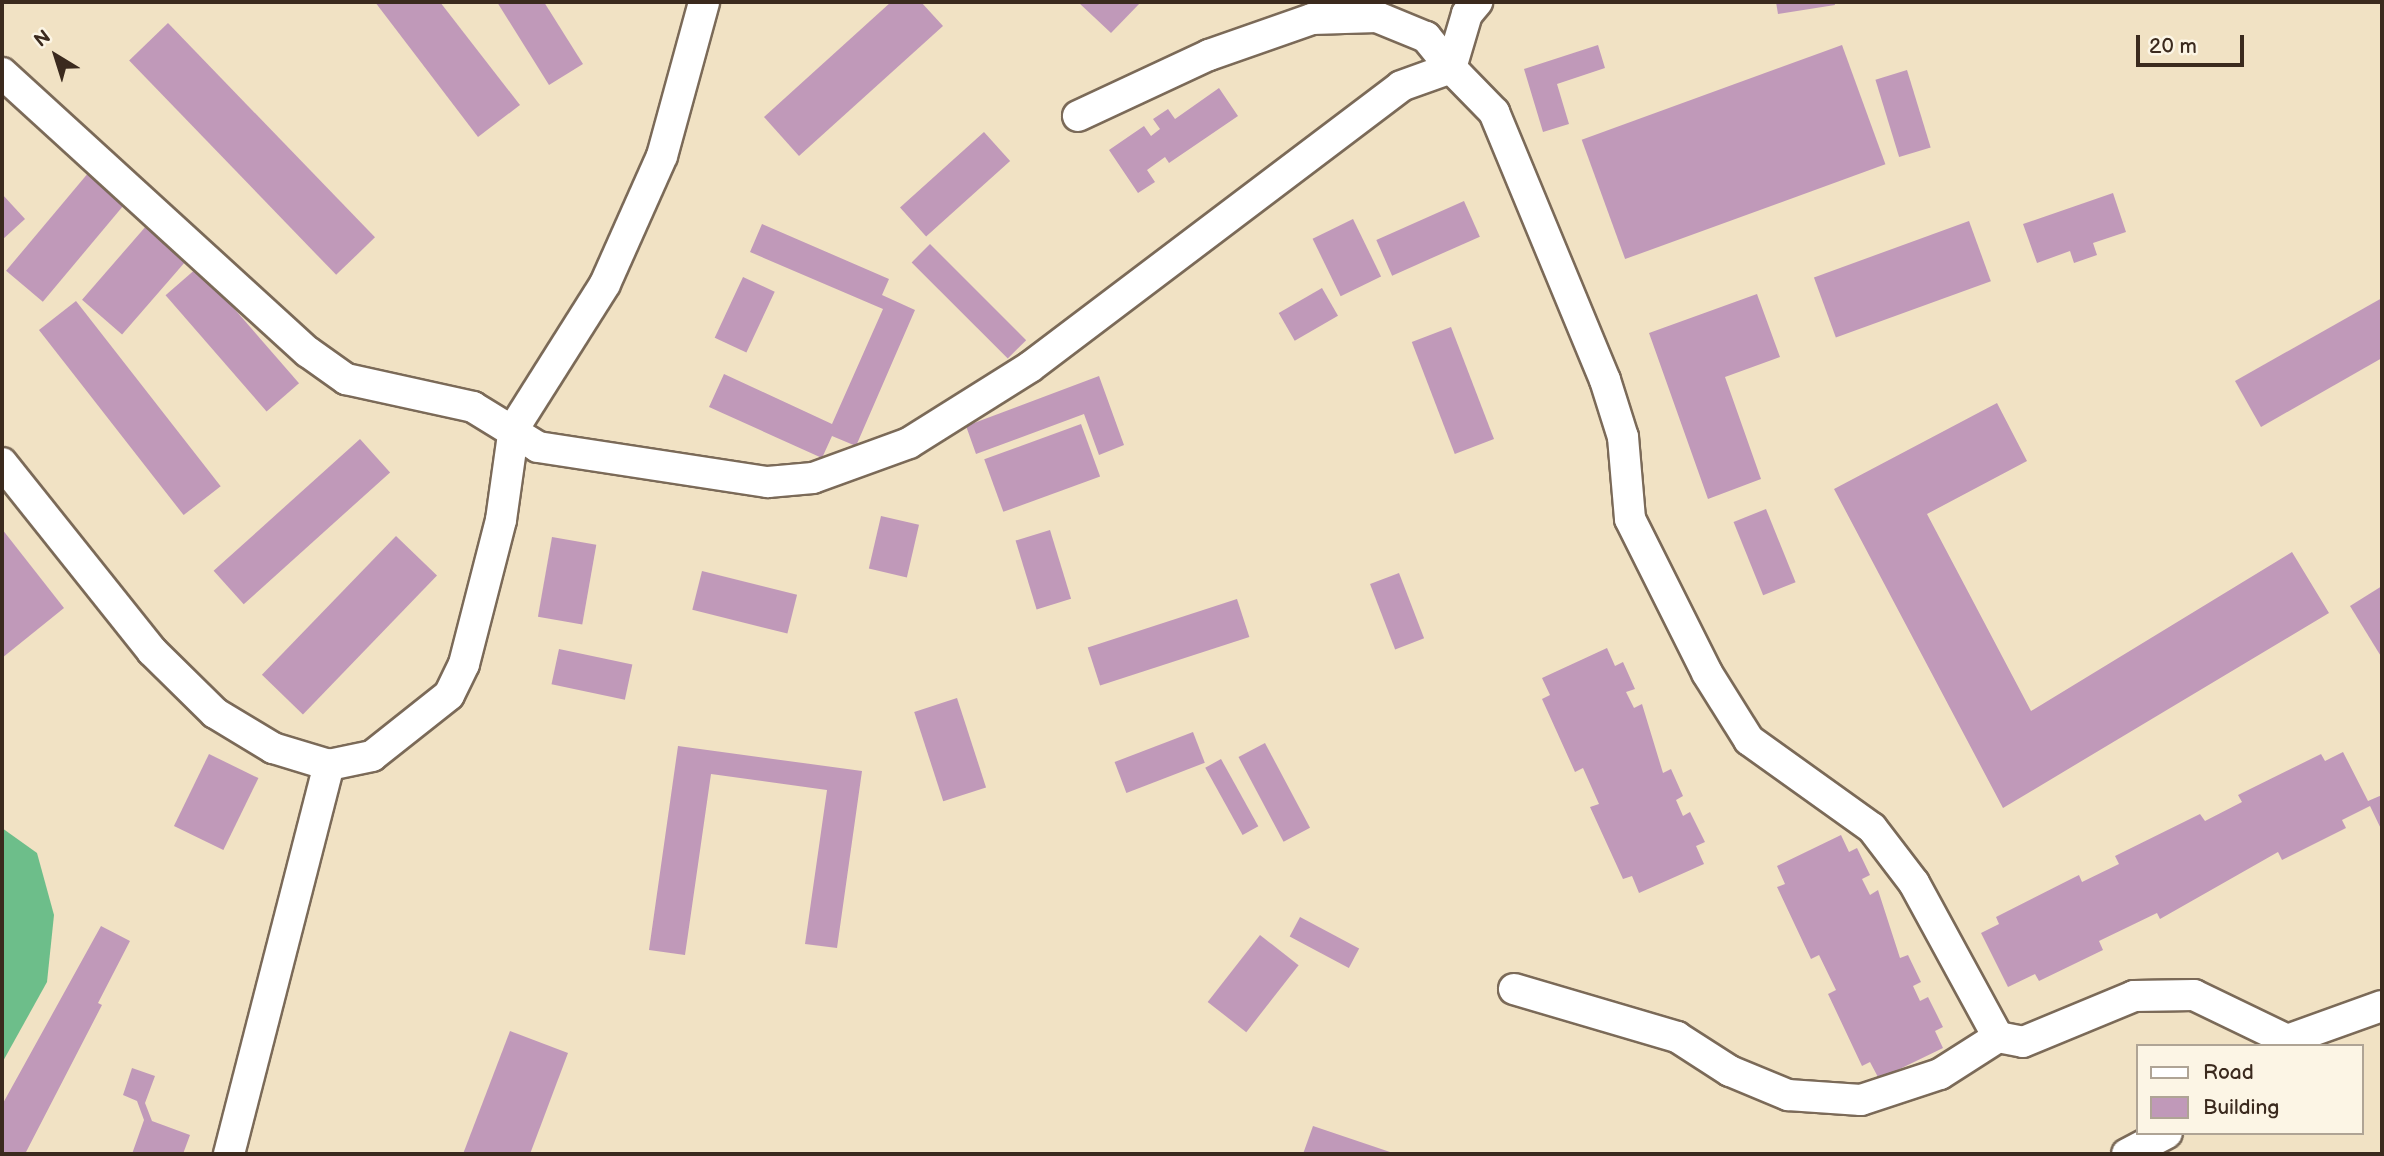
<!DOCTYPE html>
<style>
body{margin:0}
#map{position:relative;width:2384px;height:1156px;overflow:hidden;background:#f1e2c4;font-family:"Balsamiq Sans",sans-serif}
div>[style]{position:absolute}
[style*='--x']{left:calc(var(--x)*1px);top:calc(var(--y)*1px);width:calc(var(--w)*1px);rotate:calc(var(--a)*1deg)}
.forest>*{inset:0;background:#6dbe8a}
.building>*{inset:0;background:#c099b9;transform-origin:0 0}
.roads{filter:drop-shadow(2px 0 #7b6a58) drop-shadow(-2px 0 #7b6a58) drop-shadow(0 2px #7b6a58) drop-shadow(0 -2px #7b6a58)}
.minor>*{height:30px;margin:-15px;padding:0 15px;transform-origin:15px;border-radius:15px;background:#fff}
span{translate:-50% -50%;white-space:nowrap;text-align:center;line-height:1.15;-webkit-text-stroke:5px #fcf5e5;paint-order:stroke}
.frame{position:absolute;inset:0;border:4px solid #3b2a1e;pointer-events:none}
.legend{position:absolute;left:2136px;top:1044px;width:228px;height:91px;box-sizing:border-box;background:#fcf5e5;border:2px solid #afa495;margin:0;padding:9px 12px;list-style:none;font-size:21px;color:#3b2a1e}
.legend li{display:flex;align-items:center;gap:14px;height:35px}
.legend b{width:35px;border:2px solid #afa495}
.north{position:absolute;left:21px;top:21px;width:70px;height:70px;-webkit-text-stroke:5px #fcf5e5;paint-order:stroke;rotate:322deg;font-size:19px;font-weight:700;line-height:28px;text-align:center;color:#3b2a1e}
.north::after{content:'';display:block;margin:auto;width:24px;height:32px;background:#3b2a1e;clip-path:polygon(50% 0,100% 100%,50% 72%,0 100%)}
.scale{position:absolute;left:2136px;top:35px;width:108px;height:32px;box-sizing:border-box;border:4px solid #3b2a1e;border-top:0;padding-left:9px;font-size:21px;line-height:24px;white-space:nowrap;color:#3b2a1e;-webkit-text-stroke:5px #fcf5e5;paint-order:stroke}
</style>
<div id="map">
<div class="forest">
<i style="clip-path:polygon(2px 828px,37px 853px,54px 915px,47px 982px,2px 1063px)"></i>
</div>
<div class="building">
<i style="clip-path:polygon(375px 2px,440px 2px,520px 105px,478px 137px)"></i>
<i style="clip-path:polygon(497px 2px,544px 2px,583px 64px,549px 85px)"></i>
<i style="clip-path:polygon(891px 2px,921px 2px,943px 26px,799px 156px,764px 117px)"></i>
<i style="clip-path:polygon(1078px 2px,1141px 2px,1111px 33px)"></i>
<i style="clip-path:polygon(1776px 2px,1834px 2px,1835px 5px,1778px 14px)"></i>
<i style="left:168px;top:23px;width:298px;height:54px;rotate:46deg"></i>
<i style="clip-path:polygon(1598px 45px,1605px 68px,1557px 84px,1569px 124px,1543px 132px,1524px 69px)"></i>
<i style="left:1842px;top:45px;width:127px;height:277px;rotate:70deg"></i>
<i style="left:1907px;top:70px;width:81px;height:33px;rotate:73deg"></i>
<i style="clip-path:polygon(1219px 88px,1238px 116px,1169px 163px,1165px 157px,1147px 170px,1155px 182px,1138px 193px,1109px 150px,1144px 126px,1151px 136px,1160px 129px,1153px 119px,1168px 109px,1175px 119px)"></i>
<i style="left:984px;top:132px;width:39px;height:113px;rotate:48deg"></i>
<i style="left:89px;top:172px;width:48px;height:129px;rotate:40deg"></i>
<i style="clip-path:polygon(2113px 193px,2126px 232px,2093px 243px,2097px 255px,2074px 263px,2070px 251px,2037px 263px,2023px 224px)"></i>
<i style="clip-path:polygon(2px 194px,25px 219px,2px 240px)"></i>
<i style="left:1464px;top:201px;width:39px;height:96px;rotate:66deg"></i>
<i style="left:1353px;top:219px;width:64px;height:45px;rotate:64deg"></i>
<i style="left:1969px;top:221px;width:64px;height:165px;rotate:70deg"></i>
<i style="clip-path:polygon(762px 224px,889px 279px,882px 295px,915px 310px,856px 446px,832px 436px,822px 458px,709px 407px,724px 374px,832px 424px,883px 309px,750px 252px)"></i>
<i style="left:147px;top:225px;width:53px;height:99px;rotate:41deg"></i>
<i style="left:930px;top:244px;width:136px;height:26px;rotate:45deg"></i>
<i style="left:198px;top:267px;width:154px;height:43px;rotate:49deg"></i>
<i style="left:743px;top:277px;width:35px;height:67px;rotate:25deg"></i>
<i style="left:1322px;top:288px;width:32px;height:50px;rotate:60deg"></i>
<i style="clip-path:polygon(1757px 294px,1780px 357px,1725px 377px,1761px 479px,1708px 499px,1649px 333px)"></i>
<i style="clip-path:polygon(2382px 298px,2382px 358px,2261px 427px,2235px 381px)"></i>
<i style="left:76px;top:301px;width:235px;height:47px;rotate:52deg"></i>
<i style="left:1451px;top:327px;width:120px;height:42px;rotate:69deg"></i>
<i style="clip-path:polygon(1099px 376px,1124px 445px,1099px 455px,1084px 414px,976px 454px,966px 426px)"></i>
<i style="clip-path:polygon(1997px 403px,2027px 461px,1927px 514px,2031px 711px,2292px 552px,2329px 613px,2003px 808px,1834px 489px)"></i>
<i style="left:1081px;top:424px;width:56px;height:103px;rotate:70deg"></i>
<i style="left:360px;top:439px;width:45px;height:197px;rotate:48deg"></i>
<i style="left:1766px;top:509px;width:79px;height:35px;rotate:68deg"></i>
<i style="left:881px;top:516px;width:39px;height:54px;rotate:13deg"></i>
<i style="clip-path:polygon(2px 529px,64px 608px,2px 658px)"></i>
<i style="left:1050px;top:530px;width:72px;height:36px;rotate:73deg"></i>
<i style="left:396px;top:536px;width:57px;height:193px;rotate:44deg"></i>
<i style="left:552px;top:537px;width:45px;height:81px;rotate:10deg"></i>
<i style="left:702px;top:571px;width:98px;height:40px;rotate:14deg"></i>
<i style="left:1399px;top:573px;width:70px;height:31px;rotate:69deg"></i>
<i style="clip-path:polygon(2382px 586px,2382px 658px,2350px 606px)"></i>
<i style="left:1237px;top:599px;width:40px;height:157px;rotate:72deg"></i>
<i style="clip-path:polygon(1607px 648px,1615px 666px,1623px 662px,1635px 689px,1626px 692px,1634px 708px,1642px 704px,1663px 773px,1671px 769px,1683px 796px,1676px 800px,1683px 816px,1690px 812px,1705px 842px,1696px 846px,1704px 864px,1639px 893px,1632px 876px,1623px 879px,1590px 807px,1599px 804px,1583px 768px,1575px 772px,1542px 699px,1550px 695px,1542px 678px)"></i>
<i style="left:559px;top:649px;width:75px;height:36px;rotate:12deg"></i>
<i style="left:957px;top:698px;width:94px;height:45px;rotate:72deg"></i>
<i style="left:1193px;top:732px;width:33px;height:84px;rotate:69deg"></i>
<i style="left:1265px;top:743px;width:96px;height:30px;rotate:62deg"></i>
<i style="clip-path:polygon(678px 746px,862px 771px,837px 948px,805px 944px,827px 790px,711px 774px,685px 955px,649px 950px)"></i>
<i style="clip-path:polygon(2343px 752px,2368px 801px,2382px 795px,2382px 831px,2370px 806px,2342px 820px,2346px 828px,2282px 860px,2278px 852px,2160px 919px,2157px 913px,2099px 941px,2103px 950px,2039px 981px,2035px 974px,2008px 987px,1981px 933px,1999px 924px,1996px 917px,2079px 875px,2082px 882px,2119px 864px,2115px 856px,2200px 814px,2205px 821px,2242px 802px,2238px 795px,2321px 754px,2325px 761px)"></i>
<i style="left:209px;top:754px;width:55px;height:80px;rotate:26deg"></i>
<i style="left:1221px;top:759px;width:77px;height:18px;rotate:61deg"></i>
<i style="clip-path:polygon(1841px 835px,1849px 852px,1857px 848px,1870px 875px,1862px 879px,1870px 895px,1878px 890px,1900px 958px,1908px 955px,1921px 982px,1913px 986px,1920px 1001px,1928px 997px,1943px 1027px,1935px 1031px,1943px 1048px,1879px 1079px,1870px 1062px,1862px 1066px,1828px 994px,1836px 990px,1819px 955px,1811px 959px,1777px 887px,1785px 884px,1777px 866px)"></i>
<i style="left:1300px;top:917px;width:67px;height:22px;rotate:28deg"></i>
<i style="clip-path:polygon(101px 926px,130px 941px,98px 1003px,102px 1005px,25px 1154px,2px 1154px,2px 1105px)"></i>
<i style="left:1260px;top:935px;width:49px;height:85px;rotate:38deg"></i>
<i style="clip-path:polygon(510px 1031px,568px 1053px,530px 1154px,463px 1154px)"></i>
<i style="clip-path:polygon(132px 1068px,155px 1076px,145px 1103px,152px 1121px,190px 1135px,183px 1154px,132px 1154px,144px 1120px,137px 1101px,123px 1095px)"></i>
<i style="clip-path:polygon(1313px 1126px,1396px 1154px,1303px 1154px)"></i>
</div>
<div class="roads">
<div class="minor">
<i style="--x:1451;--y:68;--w:56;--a:-73.5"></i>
<i style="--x:1467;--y:14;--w:16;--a:-50"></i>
<i style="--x:2;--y:73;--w:414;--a:42.4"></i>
<i style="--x:308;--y:352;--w:47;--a:35.4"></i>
<i style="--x:346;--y:379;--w:130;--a:12.4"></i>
<i style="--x:473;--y:407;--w:76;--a:31.6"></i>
<i style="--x:538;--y:447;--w:233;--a:8.7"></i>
<i style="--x:768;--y:482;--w:45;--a:-5.1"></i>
<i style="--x:813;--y:478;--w:102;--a:-20"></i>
<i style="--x:909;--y:443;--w:143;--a:-32.1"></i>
<i style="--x:1030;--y:367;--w:465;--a:-37.1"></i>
<i style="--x:1401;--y:86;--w:53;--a:-19.8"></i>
<i style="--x:1451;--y:68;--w:62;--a:45.7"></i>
<i style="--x:1494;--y:112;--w:290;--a:67.5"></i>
<i style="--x:1605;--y:380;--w:60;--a:72.5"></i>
<i style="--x:1623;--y:437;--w:82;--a:85.1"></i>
<i style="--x:1630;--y:519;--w:172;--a:63.4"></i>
<i style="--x:1707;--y:673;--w:79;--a:57.9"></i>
<i style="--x:1749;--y:740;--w:151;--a:35.6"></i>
<i style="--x:1872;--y:828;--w:69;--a:52.6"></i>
<i style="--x:1914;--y:883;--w:175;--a:61.4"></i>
<i style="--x:1998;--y:1037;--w:25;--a:11"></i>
<i style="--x:2023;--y:1042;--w:120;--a:-22.5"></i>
<i style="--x:2134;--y:996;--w:60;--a:-1"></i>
<i style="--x:2194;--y:995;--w:103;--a:25.8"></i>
<i style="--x:2287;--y:1040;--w:101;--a:-19.7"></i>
<i style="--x:1078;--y:116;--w:145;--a:-25"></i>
<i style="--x:1209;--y:55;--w:109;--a:-19.3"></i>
<i style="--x:1312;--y:19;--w:65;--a:-1.8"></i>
<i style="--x:1377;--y:17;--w:53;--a:22.2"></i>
<i style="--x:1426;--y:37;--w:40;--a:51"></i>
<i style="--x:2;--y:463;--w:241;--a:51.4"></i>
<i style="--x:152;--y:651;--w:88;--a:44.5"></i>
<i style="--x:215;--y:713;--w:68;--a:31.1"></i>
<i style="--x:273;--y:748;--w:59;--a:16.9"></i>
<i style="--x:329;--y:765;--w:44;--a:-11.8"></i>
<i style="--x:372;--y:756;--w:98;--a:-38.4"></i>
<i style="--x:449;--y:695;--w:34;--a:-64"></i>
<i style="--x:464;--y:664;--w:149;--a:-75.6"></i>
<i style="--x:501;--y:520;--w:93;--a:-82"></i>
<i style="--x:514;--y:428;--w:170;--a:-57.7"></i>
<i style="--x:605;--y:284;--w:140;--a:-66"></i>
<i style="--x:662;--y:156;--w:160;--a:-74.7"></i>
<i style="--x:1514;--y:989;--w:170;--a:16.4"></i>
<i style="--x:1677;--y:1037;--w:63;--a:32.7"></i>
<i style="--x:1730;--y:1071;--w:63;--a:22.5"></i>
<i style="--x:1788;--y:1095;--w:73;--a:3.9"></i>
<i style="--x:1861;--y:1100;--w:83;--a:-18.2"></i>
<i style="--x:1940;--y:1074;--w:69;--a:-32.5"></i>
<i style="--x:229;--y:1154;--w:402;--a:-75.6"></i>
<i style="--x:2127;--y:1154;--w:45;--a:-27.7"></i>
</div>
</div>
<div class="frame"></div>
<ul class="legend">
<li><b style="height:9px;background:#fff"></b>Road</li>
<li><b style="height:19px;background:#c099b9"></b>Building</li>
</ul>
<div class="north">N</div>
<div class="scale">20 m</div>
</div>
